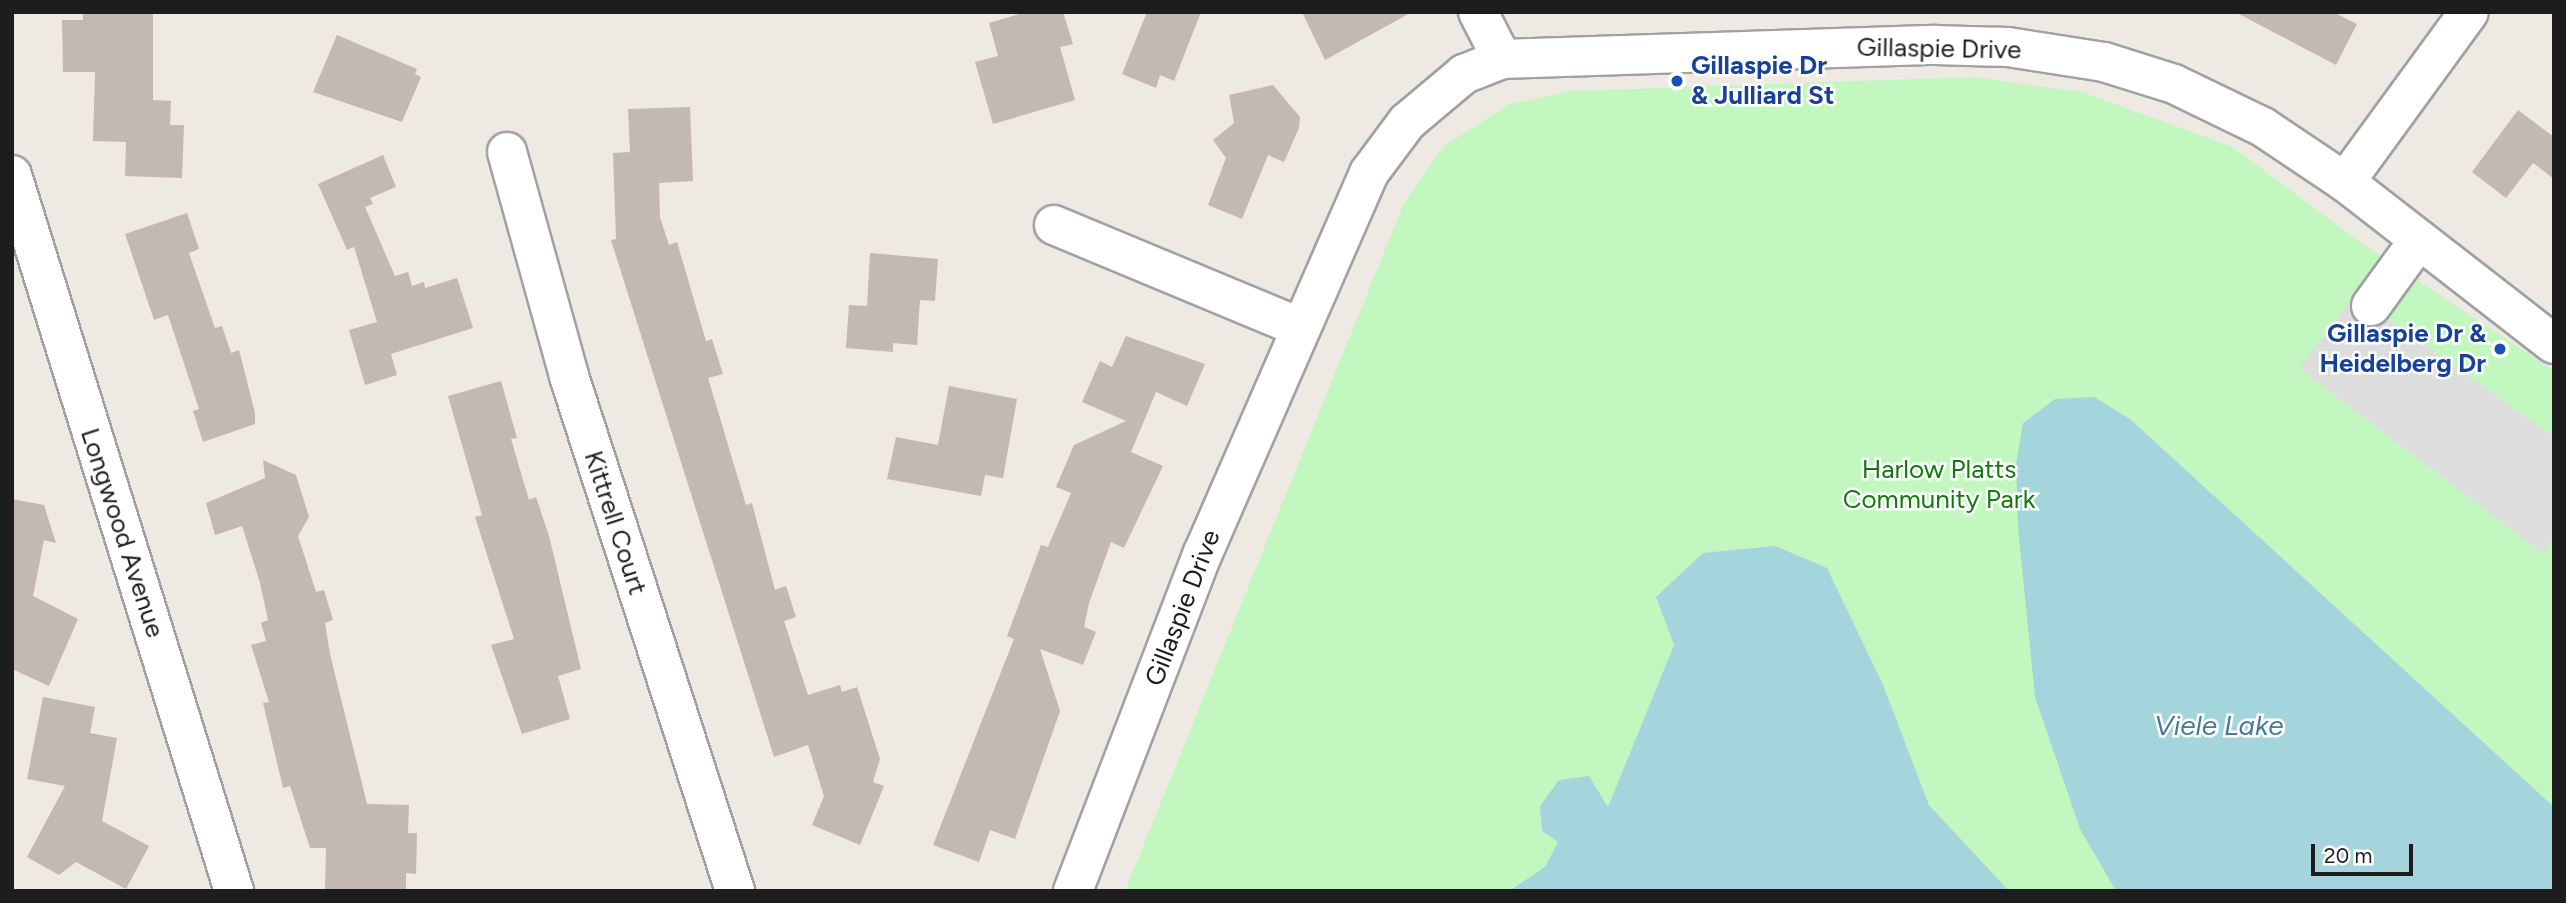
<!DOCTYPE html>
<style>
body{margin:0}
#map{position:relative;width:2566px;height:903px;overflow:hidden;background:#eee9e3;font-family:Figtree,sans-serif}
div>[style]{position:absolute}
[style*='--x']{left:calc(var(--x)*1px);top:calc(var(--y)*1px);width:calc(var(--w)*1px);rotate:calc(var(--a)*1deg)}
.park>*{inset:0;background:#c2f8c0}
.parking>*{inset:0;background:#ddd}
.water>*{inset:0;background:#a4d5dc}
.building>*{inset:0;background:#c3b8b3}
.roads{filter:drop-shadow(2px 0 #a1a1a1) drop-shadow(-2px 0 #a1a1a1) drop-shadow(0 2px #a1a1a1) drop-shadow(0 -2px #a1a1a1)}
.minor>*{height:38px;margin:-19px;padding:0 19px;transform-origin:19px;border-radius:19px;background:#fff}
.dots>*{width:19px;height:19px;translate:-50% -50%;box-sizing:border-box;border:4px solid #fff;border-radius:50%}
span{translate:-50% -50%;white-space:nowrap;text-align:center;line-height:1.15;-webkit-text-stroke:5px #fff;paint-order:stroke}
.street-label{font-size:26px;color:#1d1d1d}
.transit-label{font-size:26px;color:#164399;font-weight:700}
.left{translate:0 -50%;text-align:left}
.right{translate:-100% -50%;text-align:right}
.park-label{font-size:26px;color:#107a0d}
.water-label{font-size:28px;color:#457a9c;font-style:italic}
.frame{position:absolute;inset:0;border:14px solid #1d1d1d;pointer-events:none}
.scale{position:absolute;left:2311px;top:844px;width:102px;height:32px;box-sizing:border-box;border:4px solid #1d1d1d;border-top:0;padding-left:9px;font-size:21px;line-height:24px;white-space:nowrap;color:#1d1d1d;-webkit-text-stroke:5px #fff;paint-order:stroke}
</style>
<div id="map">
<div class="park">
<i style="clip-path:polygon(1973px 77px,2082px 92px,2233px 147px,2360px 242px,2554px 371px,2554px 891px,1125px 891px,1404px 203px,1443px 147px,1509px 104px,1572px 91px)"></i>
</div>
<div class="parking">
<i style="clip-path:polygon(2355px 295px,2554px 437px,2554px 538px,2542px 553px,2299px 368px)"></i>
</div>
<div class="water">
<i style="clip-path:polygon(2094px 397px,2130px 419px,2554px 807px,2554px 891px,2116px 891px,2080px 829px,2035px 697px,2018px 528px,2016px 464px,2023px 423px,2055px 399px)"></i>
<i style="clip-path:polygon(1775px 546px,1827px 568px,1883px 685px,1929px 805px,2009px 891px,1509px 891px,1545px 867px,1558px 842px,1542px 831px,1540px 806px,1559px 780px,1589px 776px,1608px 807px,1674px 645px,1656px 597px,1703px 553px)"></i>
</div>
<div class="building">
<i style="clip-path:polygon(83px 12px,153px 12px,153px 100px,171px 101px,170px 125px,184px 125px,182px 178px,125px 176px,126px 142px,93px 141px,95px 72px,63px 72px,62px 20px,83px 20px)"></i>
<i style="clip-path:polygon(1026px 12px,1063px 12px,1073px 44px,1060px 47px,1075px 100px,993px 124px,975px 62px,998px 56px,989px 23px)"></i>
<i style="clip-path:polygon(1147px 12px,1201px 12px,1174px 81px,1160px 75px,1156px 88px,1122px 74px)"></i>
<i style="clip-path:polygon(1302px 12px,1412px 12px,1325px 60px)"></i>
<i style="clip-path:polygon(2235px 12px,2333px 12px,2357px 24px,2336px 65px)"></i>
<i style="clip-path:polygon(337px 35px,417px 69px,415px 74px,421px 77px,402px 122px,313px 92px)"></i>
<i style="clip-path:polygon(1273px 85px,1300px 117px,1299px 128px,1284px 162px,1268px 155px,1242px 219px,1208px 205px,1226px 158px,1213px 140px,1234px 123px,1229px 95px)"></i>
<i style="clip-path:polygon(690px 107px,693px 181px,659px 183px,660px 217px,669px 245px,677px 242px,706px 341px,712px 339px,723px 374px,708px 378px,746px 505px,752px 503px,775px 590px,786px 586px,796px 617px,784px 621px,808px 695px,840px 685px,842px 692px,857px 687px,880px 759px,873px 782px,884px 786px,860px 845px,812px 825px,824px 796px,808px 745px,774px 757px,611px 240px,616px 239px,613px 153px,630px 152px,628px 109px)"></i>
<i style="clip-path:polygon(2518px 110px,2554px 137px,2554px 179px,2533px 163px,2506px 198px,2472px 172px)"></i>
<i style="clip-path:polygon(383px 155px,396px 187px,370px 198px,373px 204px,365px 207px,395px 276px,408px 272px,412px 286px,424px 282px,425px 288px,457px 278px,473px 328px,391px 354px,397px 375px,365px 385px,349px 330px,377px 322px,354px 247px,347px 250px,318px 184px)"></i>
<i style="clip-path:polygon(187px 213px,199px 249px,189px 253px,215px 328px,222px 326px,231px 353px,239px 350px,255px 413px,255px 424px,203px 442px,193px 411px,199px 409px,168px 315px,154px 320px,125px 234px)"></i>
<i style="clip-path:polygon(870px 253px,938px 259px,935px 301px,920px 300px,917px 345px,893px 343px,893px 352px,846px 348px,849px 305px,867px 306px)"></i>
<i style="clip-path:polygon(1126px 336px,1205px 364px,1187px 406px,1156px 392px,1131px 452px,1163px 466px,1124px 548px,1111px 542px,1089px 603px,1084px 627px,1096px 632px,1083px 665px,1040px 649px,1060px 711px,1015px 839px,990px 830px,979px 862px,933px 845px,1014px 639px,1007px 636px,1041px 545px,1048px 547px,1071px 493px,1056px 487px,1074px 445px,1126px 421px,1082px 402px,1100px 361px,1112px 367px)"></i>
<i style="clip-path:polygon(501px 381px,517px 438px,511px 439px,529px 500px,536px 497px,549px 536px,581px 669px,558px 676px,570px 719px,522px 734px,491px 645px,514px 639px,475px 517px,482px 515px,448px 396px)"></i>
<i style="clip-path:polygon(949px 386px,1017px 399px,1003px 478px,985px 475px,981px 496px,887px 479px,896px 437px,938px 445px)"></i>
<i style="clip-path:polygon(263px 460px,296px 475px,309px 517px,298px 536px,316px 592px,324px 590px,333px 620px,325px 623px,330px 654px,367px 804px,409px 805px,408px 833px,417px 833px,416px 874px,406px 873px,406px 891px,325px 891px,326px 848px,310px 848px,290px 786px,283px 788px,263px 703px,269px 702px,251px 645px,266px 641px,261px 623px,268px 620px,260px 583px,242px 526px,215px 535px,206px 503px,265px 478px)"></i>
<i style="clip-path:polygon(12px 499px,44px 505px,56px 543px,44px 540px,33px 596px,78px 619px,49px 686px,12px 669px)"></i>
<i style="clip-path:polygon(43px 697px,95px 707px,90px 733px,117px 738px,102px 821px,149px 846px,126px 889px,76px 862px,59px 875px,27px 857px,65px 786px,27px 779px)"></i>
</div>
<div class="roads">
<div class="minor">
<i style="--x:1478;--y:12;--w:53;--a:62.9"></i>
<i style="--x:507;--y:152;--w:232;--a:74.5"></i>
<i style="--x:569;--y:376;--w:541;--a:72.13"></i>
<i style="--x:12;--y:175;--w:750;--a:72.77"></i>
<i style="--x:2345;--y:182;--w:210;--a:-53.9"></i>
<i style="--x:1054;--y:225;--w:265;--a:22.6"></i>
<i style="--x:2371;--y:306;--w:82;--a:-54"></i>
<i style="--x:1073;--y:891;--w:362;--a:-69"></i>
<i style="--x:1203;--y:553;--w:415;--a:-66.4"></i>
<i style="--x:1369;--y:173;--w:64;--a:-53.3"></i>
<i style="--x:1407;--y:122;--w:75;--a:-40.1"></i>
<i style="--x:1464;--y:74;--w:41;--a:-21.5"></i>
<i style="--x:1502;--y:59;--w:433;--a:-1.9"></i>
<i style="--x:1935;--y:45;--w:73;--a:1.6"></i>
<i style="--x:2008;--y:47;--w:97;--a:8.9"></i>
<i style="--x:2104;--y:62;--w:73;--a:17.4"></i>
<i style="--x:2174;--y:84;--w:99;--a:25.8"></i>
<i style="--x:2263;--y:127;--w:99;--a:33.9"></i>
<i style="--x:2345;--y:182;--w:264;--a:37.8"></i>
</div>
</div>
<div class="dots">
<i style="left:1677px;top:81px;background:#1a4fb4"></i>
<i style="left:2500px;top:349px;background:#1a4fb4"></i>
</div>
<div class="street-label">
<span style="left:1939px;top:49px;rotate:1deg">Gillaspie Drive</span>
<span style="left:615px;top:523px;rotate:72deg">Kittrell Court</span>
<span style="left:122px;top:533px;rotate:72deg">Longwood Avenue</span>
<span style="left:1183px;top:608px;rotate:-69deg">Gillaspie Drive</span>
</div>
<div class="transit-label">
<span class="left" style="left:1691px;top:81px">Gillaspie Dr<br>&amp; Julliard St</span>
<span class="right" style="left:2486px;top:349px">Gillaspie Dr &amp;<br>Heidelberg Dr</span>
</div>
<div class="park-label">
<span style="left:1939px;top:485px">Harlow Platts<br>Community Park</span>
</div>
<div class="water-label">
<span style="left:2219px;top:725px">Viele Lake</span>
</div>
<div class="frame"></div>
<div class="scale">20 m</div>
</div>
